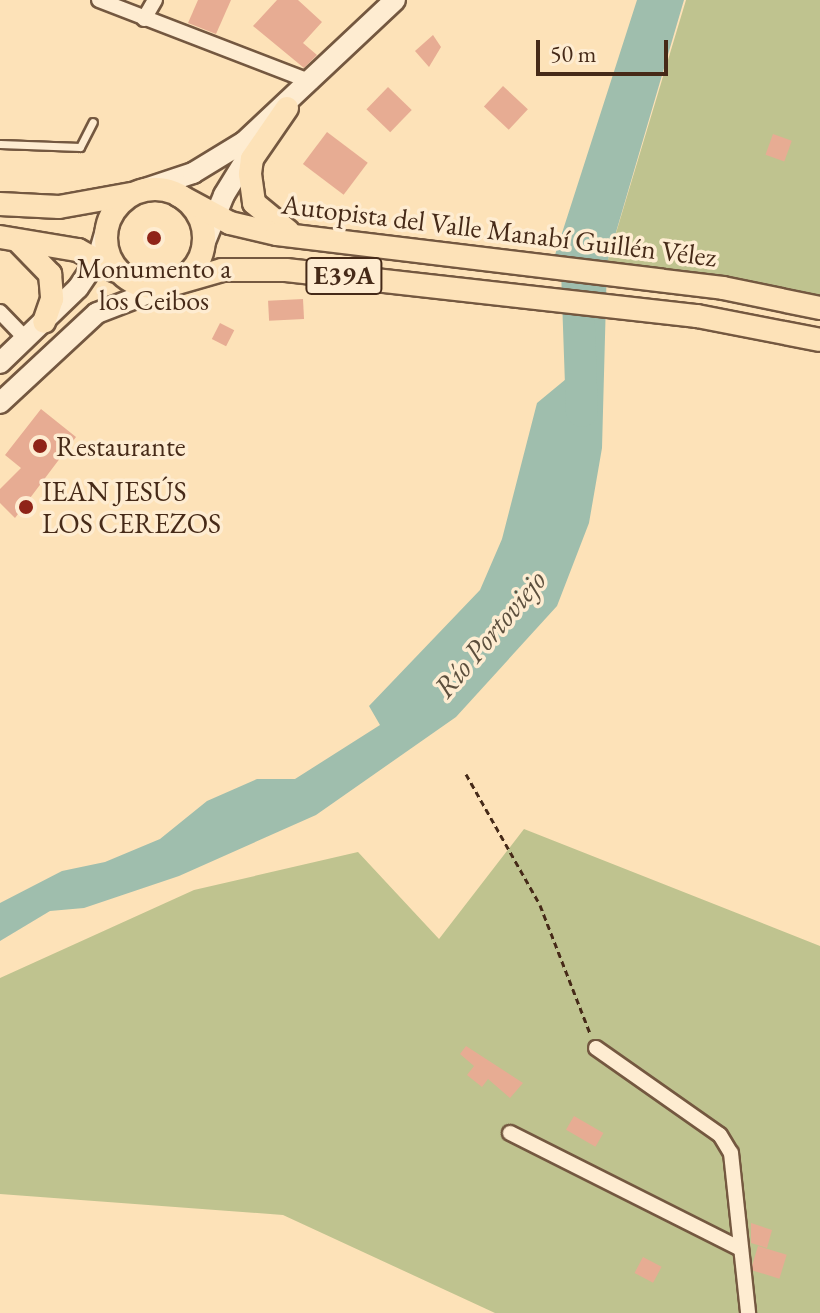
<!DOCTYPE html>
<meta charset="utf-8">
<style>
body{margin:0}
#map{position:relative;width:820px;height:1313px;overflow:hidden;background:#fde2b8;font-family:"EB Garamond",serif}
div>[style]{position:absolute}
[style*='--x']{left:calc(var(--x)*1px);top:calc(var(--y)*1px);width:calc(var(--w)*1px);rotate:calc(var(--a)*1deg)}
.green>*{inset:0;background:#bfc38f}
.water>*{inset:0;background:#9fbead}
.river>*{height:32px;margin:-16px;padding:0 16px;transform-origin:16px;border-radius:16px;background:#9fbead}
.building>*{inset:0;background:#e7ac93;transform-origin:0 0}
.path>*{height:3px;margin-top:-1.5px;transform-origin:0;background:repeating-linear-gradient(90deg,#462a18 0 6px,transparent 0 10px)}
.roads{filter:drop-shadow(2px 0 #745840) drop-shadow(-2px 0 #745840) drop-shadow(0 2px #745840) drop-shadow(0 -2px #745840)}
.lane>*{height:7px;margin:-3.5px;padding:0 3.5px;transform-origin:3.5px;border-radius:3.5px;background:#feecd1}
.street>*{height:14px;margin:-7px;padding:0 7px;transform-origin:7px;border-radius:7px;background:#feecd1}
.secondary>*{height:20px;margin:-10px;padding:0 10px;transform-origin:10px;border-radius:10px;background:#feecd1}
.primary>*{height:22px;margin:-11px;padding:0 11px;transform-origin:11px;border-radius:11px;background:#fde2b8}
.primary>.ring{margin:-11px;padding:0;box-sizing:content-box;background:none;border:22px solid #fde2b8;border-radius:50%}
.dots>*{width:22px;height:22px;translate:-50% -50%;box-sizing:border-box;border:4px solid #feecd1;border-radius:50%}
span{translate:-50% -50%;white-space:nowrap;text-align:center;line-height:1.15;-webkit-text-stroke:7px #feecd1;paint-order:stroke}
.shield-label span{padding:2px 6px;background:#feecd1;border:2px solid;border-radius:6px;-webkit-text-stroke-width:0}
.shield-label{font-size:26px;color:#462a18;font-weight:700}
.street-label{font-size:28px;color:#462a18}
.poi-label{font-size:28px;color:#462a18}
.left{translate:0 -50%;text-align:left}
.water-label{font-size:30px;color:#5c4f3d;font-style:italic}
.scale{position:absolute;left:536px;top:40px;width:132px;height:36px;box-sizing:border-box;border:4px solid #462a18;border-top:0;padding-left:10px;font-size:24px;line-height:28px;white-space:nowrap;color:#462a18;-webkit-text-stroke:6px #feecd1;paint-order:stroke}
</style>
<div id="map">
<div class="green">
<i style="clip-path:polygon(686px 0,820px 0,820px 297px,713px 275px,607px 263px)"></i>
<i style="clip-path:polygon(524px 829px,820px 946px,820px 1313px,495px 1313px,283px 1215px,0 1194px,0 978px,194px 890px,358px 852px,439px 939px)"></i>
</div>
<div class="water">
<i style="clip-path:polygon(637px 0,684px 0,607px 263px,602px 448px,589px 523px,557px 606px,456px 717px,316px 815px,179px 876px,84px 908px,50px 911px,0 941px,0 903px,62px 871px,105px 862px,160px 839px,207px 801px,257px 779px,295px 779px,380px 725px,369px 706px,480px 590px,502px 539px,537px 403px,583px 365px,585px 325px,554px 258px)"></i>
</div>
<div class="river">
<i style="--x:577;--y:270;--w:141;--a:88"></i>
</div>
<div class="building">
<i style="clip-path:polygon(198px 0,231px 0,216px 34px,188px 23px)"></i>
<i style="clip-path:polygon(277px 0,298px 0,322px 22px,303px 43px,317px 55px,304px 68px,253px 26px)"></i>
<i style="clip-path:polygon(433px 35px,441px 47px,429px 67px,415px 51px)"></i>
<i style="left:503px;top:86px;width:34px;height:28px;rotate:43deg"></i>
<i style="left:388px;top:87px;width:33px;height:31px;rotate:44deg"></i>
<i style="left:327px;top:132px;width:51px;height:40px;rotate:37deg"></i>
<i style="left:773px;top:134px;width:20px;height:22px;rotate:20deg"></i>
<i style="left:303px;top:299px;width:20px;height:35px;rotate:87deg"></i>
<i style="left:220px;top:323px;width:16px;height:18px;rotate:27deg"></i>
<i style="clip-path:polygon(41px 409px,76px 437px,15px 518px,0 503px,0 489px,21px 468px,5px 455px)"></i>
<i style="clip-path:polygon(466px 1046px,523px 1083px,510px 1098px,488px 1079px,482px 1087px,467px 1075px,474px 1066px,460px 1054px)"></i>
<i style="left:574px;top:1116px;width:34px;height:16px;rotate:30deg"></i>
<i style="clip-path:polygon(751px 1223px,772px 1230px,767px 1248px,751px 1243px)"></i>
<i style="left:758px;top:1246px;width:30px;height:25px;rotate:17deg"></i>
<i style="left:643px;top:1257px;width:21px;height:18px;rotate:28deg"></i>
</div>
<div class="path">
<i style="--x:466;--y:774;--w:150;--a:60.5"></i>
<i style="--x:540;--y:905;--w:137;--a:68.7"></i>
</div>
<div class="roads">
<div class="lane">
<i style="--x:0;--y:144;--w:80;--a:2.1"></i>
<i style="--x:80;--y:147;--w:28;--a:-63"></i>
</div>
<div class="street">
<i style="--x:99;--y:0;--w:228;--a:21.1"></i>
<i style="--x:144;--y:19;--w:22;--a:-60"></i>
<i style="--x:0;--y:312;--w:37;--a:46"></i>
<i style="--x:596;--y:1048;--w:151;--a:35.1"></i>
<i style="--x:720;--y:1135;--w:21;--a:59"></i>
<i style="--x:731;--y:1153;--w:161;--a:83.9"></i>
<i style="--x:510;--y:1133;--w:258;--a:26.7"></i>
</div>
<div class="secondary">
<i style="--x:139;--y:191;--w:57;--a:-18.4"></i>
<i style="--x:193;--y:173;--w:60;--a:-31.3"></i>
<i style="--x:244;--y:142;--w:207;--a:-43.2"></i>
<i style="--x:202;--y:249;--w:58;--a:-67.8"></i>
<i style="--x:224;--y:195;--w:61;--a:-58.4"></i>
<i style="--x:0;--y:363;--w:108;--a:-43.9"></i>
<i style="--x:78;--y:288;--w:36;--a:-56"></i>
<i style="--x:98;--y:258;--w:35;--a:-74"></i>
<i style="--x:0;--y:403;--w:132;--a:-42.9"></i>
<i style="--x:97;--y:313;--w:75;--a:-21.1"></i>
</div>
<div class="primary">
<i style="--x:287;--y:108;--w:62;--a:124.5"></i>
<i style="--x:252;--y:159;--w:15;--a:98"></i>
<i style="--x:250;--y:174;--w:29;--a:82"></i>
<i style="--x:254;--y:203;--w:44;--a:39.5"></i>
<i class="ring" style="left:106px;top:189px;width:76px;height:76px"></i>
<i style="--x:178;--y:195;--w:59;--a:28.3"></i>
<i style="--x:230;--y:223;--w:48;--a:13.2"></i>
<i style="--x:277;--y:234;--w:449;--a:6.9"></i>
<i style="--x:723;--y:288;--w:99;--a:11.7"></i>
<i style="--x:0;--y:204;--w:59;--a:2.9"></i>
<i style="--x:59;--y:207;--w:73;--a:-10.2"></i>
<i style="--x:0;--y:237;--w:79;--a:9.5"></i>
<i style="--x:78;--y:250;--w:43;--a:28.9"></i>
<i style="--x:19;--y:242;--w:45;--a:45.9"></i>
<i style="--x:50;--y:274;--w:25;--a:85"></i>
<i style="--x:52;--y:299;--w:24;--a:109"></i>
<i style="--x:167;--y:286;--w:57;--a:-16.2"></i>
<i style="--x:222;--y:270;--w:64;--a:0"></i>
<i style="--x:286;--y:270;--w:414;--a:6.4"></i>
<i style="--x:697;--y:316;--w:125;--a:11"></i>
</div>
</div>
<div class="dots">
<i style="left:154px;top:238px;background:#8f2418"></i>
<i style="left:40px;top:446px;background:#8f2418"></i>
<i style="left:26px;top:507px;background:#8f2418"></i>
</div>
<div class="shield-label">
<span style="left:344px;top:276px">E39A</span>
</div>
<div class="street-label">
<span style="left:499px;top:230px;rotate:7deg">Autopista del Valle Manabí Guillén Vélez</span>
</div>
<div class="poi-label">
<span style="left:154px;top:284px">Monumento a<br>los Ceibos</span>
<span class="left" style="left:56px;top:446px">Restaurante</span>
<span class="left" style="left:42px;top:507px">IEAN JESÚS<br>LOS CEREZOS</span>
</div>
<div class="water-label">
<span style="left:490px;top:634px;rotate:-50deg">Río Portoviejo</span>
</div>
<div class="scale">50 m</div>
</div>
